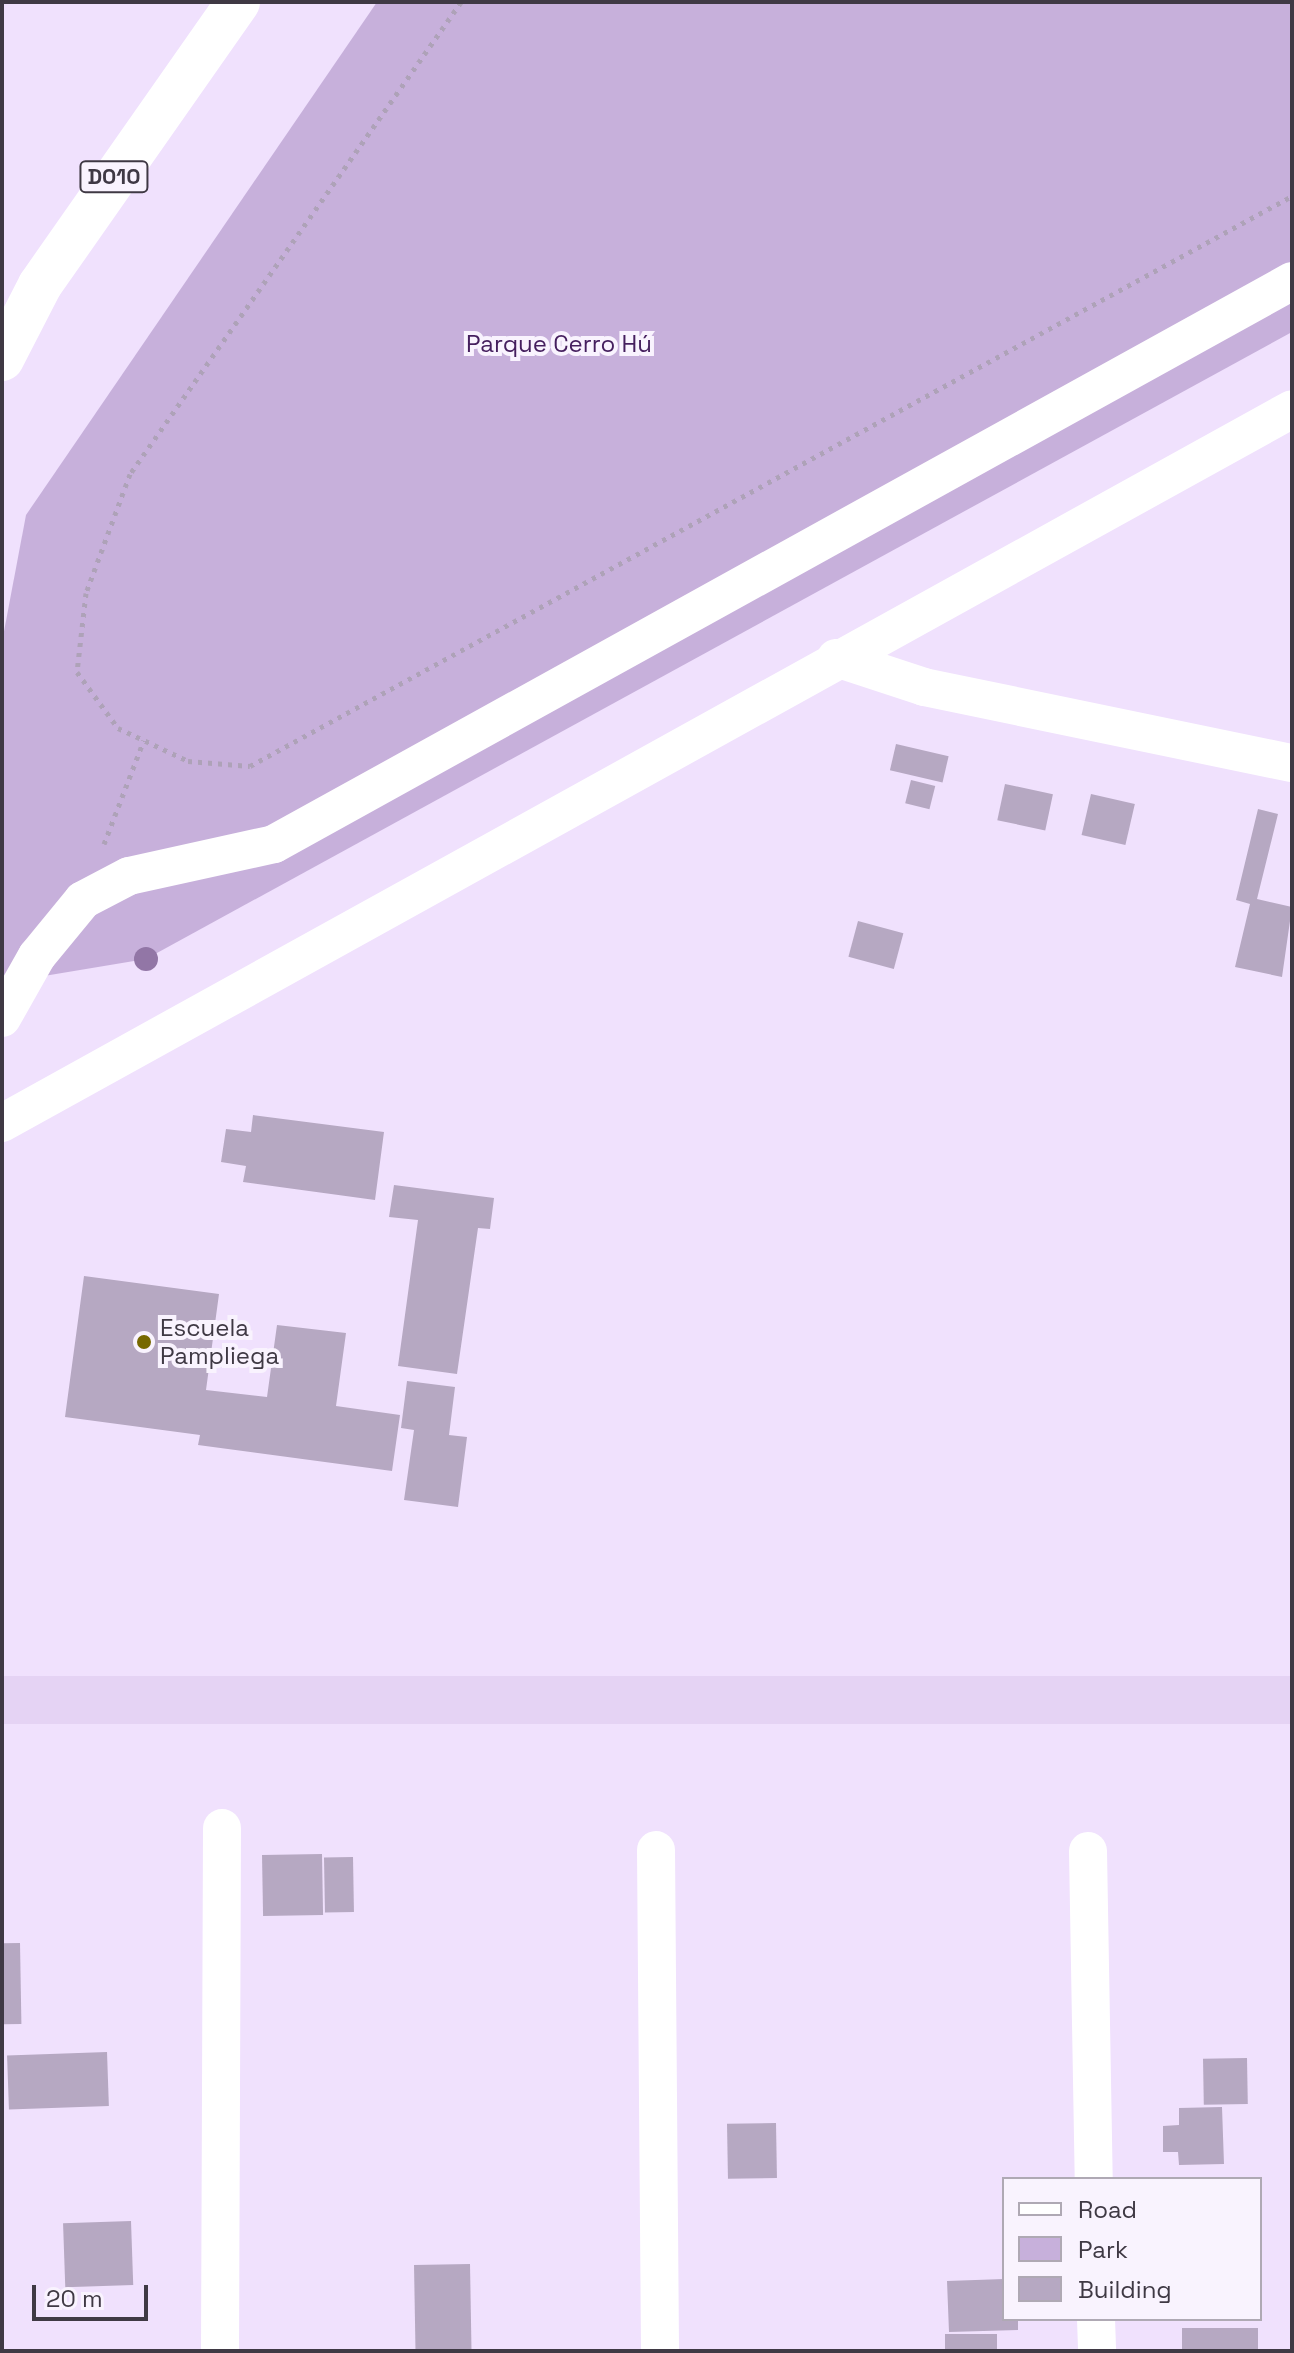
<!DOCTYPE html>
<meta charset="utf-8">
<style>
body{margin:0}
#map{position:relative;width:1294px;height:2353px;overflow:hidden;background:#f0e1fd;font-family:"Space Grotesk",sans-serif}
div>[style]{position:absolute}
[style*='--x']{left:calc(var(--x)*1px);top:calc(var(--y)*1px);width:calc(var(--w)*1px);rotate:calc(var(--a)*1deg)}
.built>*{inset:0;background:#e5d3f4;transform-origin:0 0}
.green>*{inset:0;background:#c7b0db}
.building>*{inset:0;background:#b6a8c2;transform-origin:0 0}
.path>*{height:5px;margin-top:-2.5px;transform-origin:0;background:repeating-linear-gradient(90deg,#aea2b8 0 4px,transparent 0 10px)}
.minor>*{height:38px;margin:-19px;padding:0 19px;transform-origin:19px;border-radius:19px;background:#fff}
.major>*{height:44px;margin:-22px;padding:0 22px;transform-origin:22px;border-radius:22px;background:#fff}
.trees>*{width:24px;height:24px;margin:-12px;border-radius:50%;background:#9276a6}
.dots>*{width:22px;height:22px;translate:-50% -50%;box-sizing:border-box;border:4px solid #f9f3fe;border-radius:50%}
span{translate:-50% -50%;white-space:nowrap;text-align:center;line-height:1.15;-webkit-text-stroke:8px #f9f3fe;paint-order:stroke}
.shield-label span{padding:2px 6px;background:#f9f3fe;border:2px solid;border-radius:6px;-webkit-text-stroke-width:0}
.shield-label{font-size:22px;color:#3f3944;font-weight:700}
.park-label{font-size:24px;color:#451f5e}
.poi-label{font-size:24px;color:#3f3944}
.left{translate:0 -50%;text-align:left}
.frame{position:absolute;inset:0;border:4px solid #3f3944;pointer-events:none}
.legend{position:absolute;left:1002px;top:2177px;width:260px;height:144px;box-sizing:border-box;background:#f9f3fe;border:2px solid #afa9b4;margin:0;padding:10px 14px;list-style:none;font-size:24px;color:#3f3944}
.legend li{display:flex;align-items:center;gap:16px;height:40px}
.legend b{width:40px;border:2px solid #afa9b4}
.scale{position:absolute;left:32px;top:2285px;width:116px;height:36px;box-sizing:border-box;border:4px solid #3f3944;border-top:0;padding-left:10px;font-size:24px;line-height:28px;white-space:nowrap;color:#3f3944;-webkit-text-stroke:6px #f9f3fe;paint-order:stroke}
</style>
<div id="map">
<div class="built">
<i style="left:1292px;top:1676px;width:48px;height:1290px;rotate:90deg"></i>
</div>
<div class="green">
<i style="clip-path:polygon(377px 2px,1292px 2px,1292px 332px,146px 959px,2px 983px,2px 642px,26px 515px)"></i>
</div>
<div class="building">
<i style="left:896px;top:744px;width:54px;height:27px;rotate:13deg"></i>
<i style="left:911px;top:780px;width:25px;height:24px;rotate:14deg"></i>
<i style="left:1005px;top:784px;width:49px;height:37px;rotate:12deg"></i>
<i style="left:1091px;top:794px;width:45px;height:42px;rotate:13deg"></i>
<i style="clip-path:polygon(1258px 809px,1278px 814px,1257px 899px,1292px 907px,1282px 977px,1235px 967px,1250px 904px,1236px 900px)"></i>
<i style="left:858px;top:921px;width:47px;height:37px;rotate:15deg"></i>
<i style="clip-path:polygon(253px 1115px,384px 1132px,375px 1200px,243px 1182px,246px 1166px,221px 1162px,226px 1129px,251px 1132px)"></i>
<i style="clip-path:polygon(394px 1185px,494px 1198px,490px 1229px,478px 1228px,457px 1374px,398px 1366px,418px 1220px,389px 1217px)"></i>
<i style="clip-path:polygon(84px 1276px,219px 1294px,206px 1390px,267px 1397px,277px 1325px,346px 1333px,336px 1406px,400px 1415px,392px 1471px,198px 1445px,200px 1435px,65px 1417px)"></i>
<i style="clip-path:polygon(407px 1381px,455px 1387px,449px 1435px,467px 1437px,458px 1507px,404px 1500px,414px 1430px,401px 1428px)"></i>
<i style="left:322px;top:1854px;width:61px;height:60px;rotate:89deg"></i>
<i style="left:353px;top:1857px;width:55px;height:29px;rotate:89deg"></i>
<i style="left:20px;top:1943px;width:81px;height:18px;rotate:89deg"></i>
<i style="left:107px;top:2052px;width:54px;height:100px;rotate:88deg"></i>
<i style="left:1247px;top:2058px;width:46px;height:44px;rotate:89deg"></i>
<i style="clip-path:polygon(1222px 2107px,1224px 2164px,1179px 2165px,1178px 2152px,1163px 2152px,1163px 2126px,1179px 2125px,1179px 2108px)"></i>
<i style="left:776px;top:2123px;width:55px;height:49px;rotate:89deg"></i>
<i style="left:131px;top:2221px;width:64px;height:68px;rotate:88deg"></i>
<i style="left:470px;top:2264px;width:87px;height:56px;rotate:89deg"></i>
<i style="clip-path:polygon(1004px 2279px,1004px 2319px,1018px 2319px,1018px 2330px,949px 2332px,947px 2281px)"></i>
<i style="left:1258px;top:2328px;width:23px;height:76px;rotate:90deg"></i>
<i style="left:997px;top:2334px;width:17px;height:52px;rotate:90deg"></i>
</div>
<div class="path">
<i style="--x:461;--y:2;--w:576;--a:125.04"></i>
<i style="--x:130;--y:474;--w:127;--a:110.3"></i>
<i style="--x:86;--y:593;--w:80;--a:96.5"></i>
<i style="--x:77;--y:672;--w:69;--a:53.8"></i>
<i style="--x:118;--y:728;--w:77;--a:25.2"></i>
<i style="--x:188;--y:761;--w:62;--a:4.6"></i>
<i style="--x:250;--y:766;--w:1188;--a:-28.68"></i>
<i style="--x:104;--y:844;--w:111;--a:-69"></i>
</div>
<div class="minor">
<i style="--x:836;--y:658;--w:93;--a:18.2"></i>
<i style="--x:924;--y:687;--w:376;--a:11.7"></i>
<i style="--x:2;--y:1018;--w:71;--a:-60.6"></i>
<i style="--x:37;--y:956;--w:72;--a:-50.6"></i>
<i style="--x:83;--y:900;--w:52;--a:-27.6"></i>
<i style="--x:129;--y:876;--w:148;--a:-12.4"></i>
<i style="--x:274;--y:844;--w:1163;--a:-28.94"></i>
<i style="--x:2;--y:1123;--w:1474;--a:-28.96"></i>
<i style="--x:656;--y:1850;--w:501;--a:89.54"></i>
<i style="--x:1088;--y:1851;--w:328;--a:89"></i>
<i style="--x:1096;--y:2319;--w:32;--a:88"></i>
<i style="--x:220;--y:2351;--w:523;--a:-89.78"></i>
</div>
<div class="major">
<i style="--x:2;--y:359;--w:83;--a:-62.8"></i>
<i style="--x:40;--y:285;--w:345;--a:-55"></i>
</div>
<div class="trees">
<i style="left:146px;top:959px"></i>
</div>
<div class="dots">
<i style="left:144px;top:1342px;background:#776800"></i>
</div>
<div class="shield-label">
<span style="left:114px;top:177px">D010</span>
</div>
<div class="park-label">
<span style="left:559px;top:344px">Parque Cerro Hú</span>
</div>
<div class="poi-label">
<span class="left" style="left:160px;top:1342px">Escuela<br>Pampliega</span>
</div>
<div class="frame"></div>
<ul class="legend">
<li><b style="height:10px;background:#fff"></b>Road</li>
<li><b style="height:22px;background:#c7b0db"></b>Park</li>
<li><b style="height:22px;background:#b6a8c2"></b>Building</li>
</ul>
<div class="scale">20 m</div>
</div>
